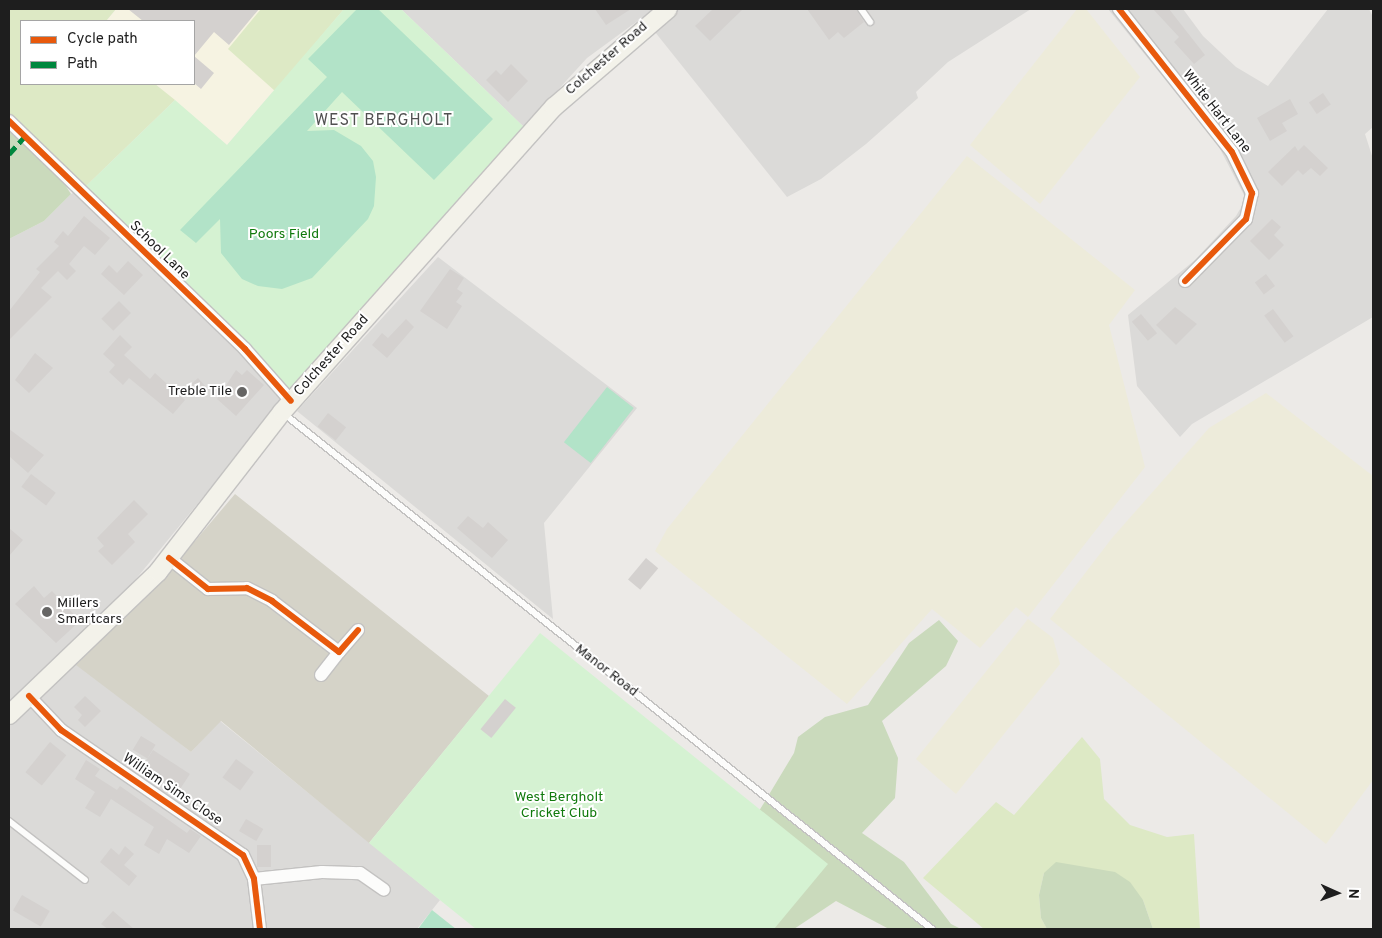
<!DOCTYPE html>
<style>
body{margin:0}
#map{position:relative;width:1382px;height:938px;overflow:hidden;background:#eceae7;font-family:Overpass,sans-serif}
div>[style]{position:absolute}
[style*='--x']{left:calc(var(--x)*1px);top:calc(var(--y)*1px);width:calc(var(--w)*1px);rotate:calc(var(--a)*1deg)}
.residential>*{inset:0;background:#dbdad8}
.education>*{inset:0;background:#f6f3e2}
.construction>*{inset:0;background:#d5d3c8}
.farmland>*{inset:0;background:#edebda}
.grass>*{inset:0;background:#dde9c5}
.forest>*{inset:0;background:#cadabc}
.park>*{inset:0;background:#d5f2d2}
.pitch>*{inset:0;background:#b2e3c8;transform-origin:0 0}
.building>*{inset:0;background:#d4d1cf;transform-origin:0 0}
.roads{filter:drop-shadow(1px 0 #c3c2c1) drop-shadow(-1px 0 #c3c2c1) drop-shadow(0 1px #c3c2c1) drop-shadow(0 -1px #c3c2c1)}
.service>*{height:6px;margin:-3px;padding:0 3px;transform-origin:3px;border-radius:3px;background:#fcfcfb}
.minor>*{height:12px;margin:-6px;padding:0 6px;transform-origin:6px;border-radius:6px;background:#fcfcfb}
.secondary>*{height:18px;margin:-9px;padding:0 9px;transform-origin:9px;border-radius:9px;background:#f3f2ea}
.quiet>*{height:5px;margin-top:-2.5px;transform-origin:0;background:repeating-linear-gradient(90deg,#00873e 0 10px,transparent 0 15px)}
.cycleway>*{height:6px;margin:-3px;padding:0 3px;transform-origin:3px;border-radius:3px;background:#e8590c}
.dots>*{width:14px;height:14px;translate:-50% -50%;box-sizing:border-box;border:2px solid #fff;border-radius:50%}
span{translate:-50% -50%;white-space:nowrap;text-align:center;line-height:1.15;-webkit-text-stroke:4px #fff;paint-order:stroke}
.street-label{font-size:14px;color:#1e1e1e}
.park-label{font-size:14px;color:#117a0d}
.poi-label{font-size:14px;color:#1e1e1e}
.right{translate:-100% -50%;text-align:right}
.left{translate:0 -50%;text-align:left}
.quarter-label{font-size:16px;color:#515151;letter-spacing:1px}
.frame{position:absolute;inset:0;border:10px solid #1e1e1e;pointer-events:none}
.legend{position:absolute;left:20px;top:20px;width:175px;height:65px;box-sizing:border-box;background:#fff;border:1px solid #a5a5a5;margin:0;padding:6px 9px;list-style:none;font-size:15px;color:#1e1e1e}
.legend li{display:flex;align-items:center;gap:10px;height:25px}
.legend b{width:25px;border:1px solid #a5a5a5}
.north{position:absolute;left:1312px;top:868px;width:50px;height:50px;-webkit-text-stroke:4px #fff;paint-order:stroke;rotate:92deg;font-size:14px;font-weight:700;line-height:20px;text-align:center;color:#1e1e1e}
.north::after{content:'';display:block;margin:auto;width:18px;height:22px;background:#1e1e1e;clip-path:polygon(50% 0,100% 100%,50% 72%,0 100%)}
</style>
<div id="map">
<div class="residential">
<i style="clip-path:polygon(401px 9px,1031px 9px,948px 62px,916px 92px,918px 98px,866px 144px,821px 179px,787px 197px,643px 17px,587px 58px,524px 127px)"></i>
<i style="clip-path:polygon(1108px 9px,1183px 9px,1203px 36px,1236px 67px,1268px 86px,1328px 9px,1369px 9px,1373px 17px,1373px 127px,1365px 134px,1373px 159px,1373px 317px,1192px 424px,1180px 437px,1137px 386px,1128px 315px,1195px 260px,1236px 216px,1246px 199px,1218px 145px)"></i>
<i style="clip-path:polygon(84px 188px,290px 391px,131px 585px,63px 652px,191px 752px,220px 721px,440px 900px,417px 929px,9px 929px,9px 239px,44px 221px,71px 194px)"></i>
<i style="clip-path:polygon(438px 257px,637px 408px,544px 523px,553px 619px,297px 411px)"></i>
</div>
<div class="education">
<i style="clip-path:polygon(116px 9px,344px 9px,227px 145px,155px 84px,194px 84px,194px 21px,106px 21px)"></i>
</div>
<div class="construction">
<i style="clip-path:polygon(235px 494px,489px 696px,369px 843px,221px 721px,191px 752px,76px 665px,172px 568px)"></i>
</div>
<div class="farmland">
<i style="clip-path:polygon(1077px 9px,1086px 9px,1140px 77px,1040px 204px,970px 145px)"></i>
<i style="clip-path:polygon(967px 156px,1135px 290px,1109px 325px,1145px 467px,1028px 617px,1016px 607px,980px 648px,932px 609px,847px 704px,655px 551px,667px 529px)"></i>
<i style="clip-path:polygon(1266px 393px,1373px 476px,1373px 780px,1326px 844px,1050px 619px,1112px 538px,1209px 428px)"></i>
<i style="clip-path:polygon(1028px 619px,1053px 638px,1060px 664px,956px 794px,916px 759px)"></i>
</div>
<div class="grass">
<i style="clip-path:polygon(9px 9px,116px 9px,106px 21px,21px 21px,21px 84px,155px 84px,175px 100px,84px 188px,9px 117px)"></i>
<i style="clip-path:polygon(261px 9px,344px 9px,275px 91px,228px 49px)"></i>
<i style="clip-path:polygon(1082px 737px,1100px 759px,1104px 799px,1130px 825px,1167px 837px,1194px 834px,1200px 929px,1153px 929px,1143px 900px,1044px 873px,1039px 895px,1041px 918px,1047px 929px,984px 929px,923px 878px,996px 802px,1014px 815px)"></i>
</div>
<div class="forest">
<i style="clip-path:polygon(9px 127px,54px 168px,71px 194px,44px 221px,9px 239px)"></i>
<i style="clip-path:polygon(939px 620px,958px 641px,946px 666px,882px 721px,898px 758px,895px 798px,862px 833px,904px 862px,951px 924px,961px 929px,889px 929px,836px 901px,794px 929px,688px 929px,794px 753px,798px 737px,825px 717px,868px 705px,909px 643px)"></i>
<i style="clip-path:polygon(1056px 862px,1115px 872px,1130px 882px,1143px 900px,1153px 929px,1047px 929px,1041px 918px,1039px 895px,1044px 873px)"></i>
</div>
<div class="park">
<i style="clip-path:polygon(344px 9px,401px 9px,524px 127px,290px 391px,84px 188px,175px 100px,227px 145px)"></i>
<i style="clip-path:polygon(540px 633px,828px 864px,774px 929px,476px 929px,369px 843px)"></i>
</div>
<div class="pitch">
<i style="clip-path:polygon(357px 9px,378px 9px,493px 119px,434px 180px,342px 92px,307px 131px,334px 130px,361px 146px,373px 161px,376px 177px,374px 206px,368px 219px,312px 278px,282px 289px,258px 286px,242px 279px,221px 253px,220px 219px,196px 243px,180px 230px,327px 77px,308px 59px)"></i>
<i style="left:607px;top:387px;width:34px;height:70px;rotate:38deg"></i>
<i style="clip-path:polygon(432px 910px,456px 929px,418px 929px)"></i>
</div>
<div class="building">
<i style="clip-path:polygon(128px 9px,259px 9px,229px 45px,214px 32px,194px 56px,214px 73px,201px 89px,194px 83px,194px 21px,143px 21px)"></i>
<i style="clip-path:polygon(595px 9px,631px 9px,606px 25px)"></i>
<i style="clip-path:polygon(713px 9px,743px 9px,710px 41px,695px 26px)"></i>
<i style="clip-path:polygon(807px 9px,856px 9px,864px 22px,844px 38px,838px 32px,829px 40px)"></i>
<i style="clip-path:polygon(1153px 9px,1169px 9px,1205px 55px,1194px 64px,1174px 42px,1179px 37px)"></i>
<i style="clip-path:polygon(511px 64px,528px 81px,508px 102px,486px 80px,496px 70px,501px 75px)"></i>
<i style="left:1323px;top:93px;width:14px;height:17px;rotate:56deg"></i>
<i style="clip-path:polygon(1290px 99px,1298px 114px,1282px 123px,1287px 131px,1270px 141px,1257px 118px)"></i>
<i style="clip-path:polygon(1304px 145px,1328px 168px,1320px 176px,1311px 168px,1303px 175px,1298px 170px,1282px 186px,1268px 172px,1295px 146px,1298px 151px)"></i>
<i style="clip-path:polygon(84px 216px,110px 238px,95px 255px,84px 246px,69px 264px,76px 271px,67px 280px,58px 271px,41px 288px,52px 297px,9px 340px,9px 311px,40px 272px,36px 269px,59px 246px,54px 242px,63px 231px,68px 236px)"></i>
<i style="clip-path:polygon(1272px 219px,1281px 227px,1274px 235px,1284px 245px,1269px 260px,1250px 241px)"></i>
<i style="clip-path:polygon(128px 261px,143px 275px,124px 295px,101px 274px,109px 265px,117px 273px)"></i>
<i style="clip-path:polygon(450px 269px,464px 278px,457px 289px,463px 293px,456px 302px,462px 306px,447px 329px,420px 311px)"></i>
<i style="left:1266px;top:274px;width:15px;height:14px;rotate:53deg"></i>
<i style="left:119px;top:301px;width:17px;height:25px;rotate:45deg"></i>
<i style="clip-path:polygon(1175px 307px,1197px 324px,1176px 345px,1156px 325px)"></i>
<i style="left:1273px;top:309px;width:34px;height:11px;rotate:53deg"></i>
<i style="left:1141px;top:314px;width:25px;height:12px;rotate:50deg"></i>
<i style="clip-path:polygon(406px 319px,414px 327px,387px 358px,372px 345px,382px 333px,388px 338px)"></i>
<i style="clip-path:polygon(120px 335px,132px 347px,124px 355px,150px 379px,155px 373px,185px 400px,173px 414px,129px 378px,123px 385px,109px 372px,115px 365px,103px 354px)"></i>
<i style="clip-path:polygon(35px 353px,53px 368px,29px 393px,15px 380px)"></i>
<i style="clip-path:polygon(236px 370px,242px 375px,247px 370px,264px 385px,236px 416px,217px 399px)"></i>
<i style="left:198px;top:378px;width:12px;height:13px;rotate:48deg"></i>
<i style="left:328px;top:413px;width:23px;height:17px;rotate:38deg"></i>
<i style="clip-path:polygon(9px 429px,44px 455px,28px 473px,9px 456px)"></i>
<i style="left:31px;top:474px;width:31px;height:16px;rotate:37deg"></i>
<i style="clip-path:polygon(134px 500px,148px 514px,128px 534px,135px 542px,112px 565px,98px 551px,104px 546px,97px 538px)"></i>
<i style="clip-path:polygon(468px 516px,483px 528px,488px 522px,508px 540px,492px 558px,457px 528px)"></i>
<i style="clip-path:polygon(9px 528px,23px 540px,9px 556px)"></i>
<i style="left:646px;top:558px;width:16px;height:28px;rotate:40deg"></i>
<i style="clip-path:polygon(34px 586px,44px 598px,52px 591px,80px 621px,56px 643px,15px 604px)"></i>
<i style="clip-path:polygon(85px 696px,101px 711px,85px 727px,78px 720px,82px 715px,74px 707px)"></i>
<i style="left:505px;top:699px;width:14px;height:39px;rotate:39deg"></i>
<i style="left:141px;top:736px;width:17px;height:16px;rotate:31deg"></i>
<i style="left:50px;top:742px;width:21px;height:39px;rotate:39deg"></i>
<i style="left:153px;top:750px;width:44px;height:21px;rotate:33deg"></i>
<i style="left:236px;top:759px;width:22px;height:23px;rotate:36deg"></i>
<i style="clip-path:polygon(86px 760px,100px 769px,95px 776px,117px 790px,120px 786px,187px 833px,190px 829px,201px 836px,189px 853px,167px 839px,159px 854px,144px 845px,154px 827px,111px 799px,100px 817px,85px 808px,95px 792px,75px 779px)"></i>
<i style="left:246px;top:819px;width:20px;height:14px;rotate:30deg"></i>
<i style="left:257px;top:845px;width:14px;height:22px"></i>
<i style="clip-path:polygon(125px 846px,134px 854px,124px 865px,137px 876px,129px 886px,100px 862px,111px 848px,119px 855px)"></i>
<i style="left:22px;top:895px;width:32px;height:18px;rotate:30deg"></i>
<i style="clip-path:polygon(113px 911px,134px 929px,108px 929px,101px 924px)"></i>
</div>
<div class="roads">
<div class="service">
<i style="--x:861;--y:9;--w:16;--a:55"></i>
<i style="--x:283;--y:413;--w:829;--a:38.49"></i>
<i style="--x:9;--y:821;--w:96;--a:37.8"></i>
</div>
<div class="minor">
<i style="--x:1119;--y:9;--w:182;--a:51.7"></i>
<i style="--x:1232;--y:152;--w:46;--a:64"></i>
<i style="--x:1252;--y:193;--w:27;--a:103"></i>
<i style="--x:1246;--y:219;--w:87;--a:134.5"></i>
<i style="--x:9;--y:121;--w:328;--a:44"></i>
<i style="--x:245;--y:349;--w:69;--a:48.5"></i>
<i style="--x:169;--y:558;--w:50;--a:38.5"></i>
<i style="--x:208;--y:589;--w:39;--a:-1"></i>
<i style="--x:247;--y:588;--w:28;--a:27"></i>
<i style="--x:272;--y:601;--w:84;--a:37.3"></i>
<i style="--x:339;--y:652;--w:29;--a:-49"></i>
<i style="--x:321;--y:675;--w:29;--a:-52"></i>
<i style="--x:29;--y:696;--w:47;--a:46.7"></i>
<i style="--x:61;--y:730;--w:221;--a:34.5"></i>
<i style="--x:243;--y:855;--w:26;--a:65"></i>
<i style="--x:254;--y:879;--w:50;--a:83.2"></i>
<i style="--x:254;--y:879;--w:68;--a:-5.9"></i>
<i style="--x:322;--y:872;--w:38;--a:2"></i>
<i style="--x:360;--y:873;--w:29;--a:35"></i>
</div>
<div class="secondary">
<i style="--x:9;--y:715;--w:207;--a:-43.8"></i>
<i style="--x:158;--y:572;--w:202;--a:-52.2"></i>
<i style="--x:282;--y:412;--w:409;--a:-48.3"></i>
<i style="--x:554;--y:107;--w:150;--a:-40.7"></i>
</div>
</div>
<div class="quiet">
<i style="--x:9;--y:154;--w:24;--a:-48"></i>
</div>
<div class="cycleway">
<i style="--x:1119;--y:9;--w:182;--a:51.7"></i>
<i style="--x:1232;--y:152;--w:46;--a:64"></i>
<i style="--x:1252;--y:193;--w:27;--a:103"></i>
<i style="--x:1246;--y:219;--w:87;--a:134.5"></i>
<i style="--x:9;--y:121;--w:328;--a:44"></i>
<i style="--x:245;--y:349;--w:69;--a:48.5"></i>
<i style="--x:169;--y:558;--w:50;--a:38.5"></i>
<i style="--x:208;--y:589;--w:39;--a:-1"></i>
<i style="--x:247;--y:588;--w:28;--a:27"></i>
<i style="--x:272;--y:601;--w:84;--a:37.3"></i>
<i style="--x:339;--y:652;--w:29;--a:-49"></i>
<i style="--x:29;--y:696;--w:47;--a:46.7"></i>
<i style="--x:61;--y:730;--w:221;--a:34.5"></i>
<i style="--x:243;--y:855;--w:26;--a:65"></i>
<i style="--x:254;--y:879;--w:50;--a:83.2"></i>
</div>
<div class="dots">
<i style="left:242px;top:392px;background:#666564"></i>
<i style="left:47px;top:612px;background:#666564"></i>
</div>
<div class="street-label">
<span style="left:607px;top:59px;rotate:-41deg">Colchester Road</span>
<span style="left:1216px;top:112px;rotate:52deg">White Hart Lane</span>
<span style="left:159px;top:251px;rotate:44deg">School Lane</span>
<span style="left:332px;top:356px;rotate:-48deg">Colchester Road</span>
<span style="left:606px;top:671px;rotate:38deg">Manor Road</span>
<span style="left:172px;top:790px;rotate:34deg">William Sims Close</span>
</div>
<div class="park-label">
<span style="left:284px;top:235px">Poors Field</span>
<span style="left:559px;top:806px">West Bergholt<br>Cricket Club</span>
</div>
<div class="poi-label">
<span class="right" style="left:232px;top:392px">Treble Tile</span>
<span class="left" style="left:57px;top:612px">Millers<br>Smartcars</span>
</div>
<div class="quarter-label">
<span style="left:384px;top:121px">WEST BERGHOLT</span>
</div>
<div class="frame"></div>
<ul class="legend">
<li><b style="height:6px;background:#e8590c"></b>Cycle path</li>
<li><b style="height:6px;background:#00873e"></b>Path</li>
</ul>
<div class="north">N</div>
</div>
